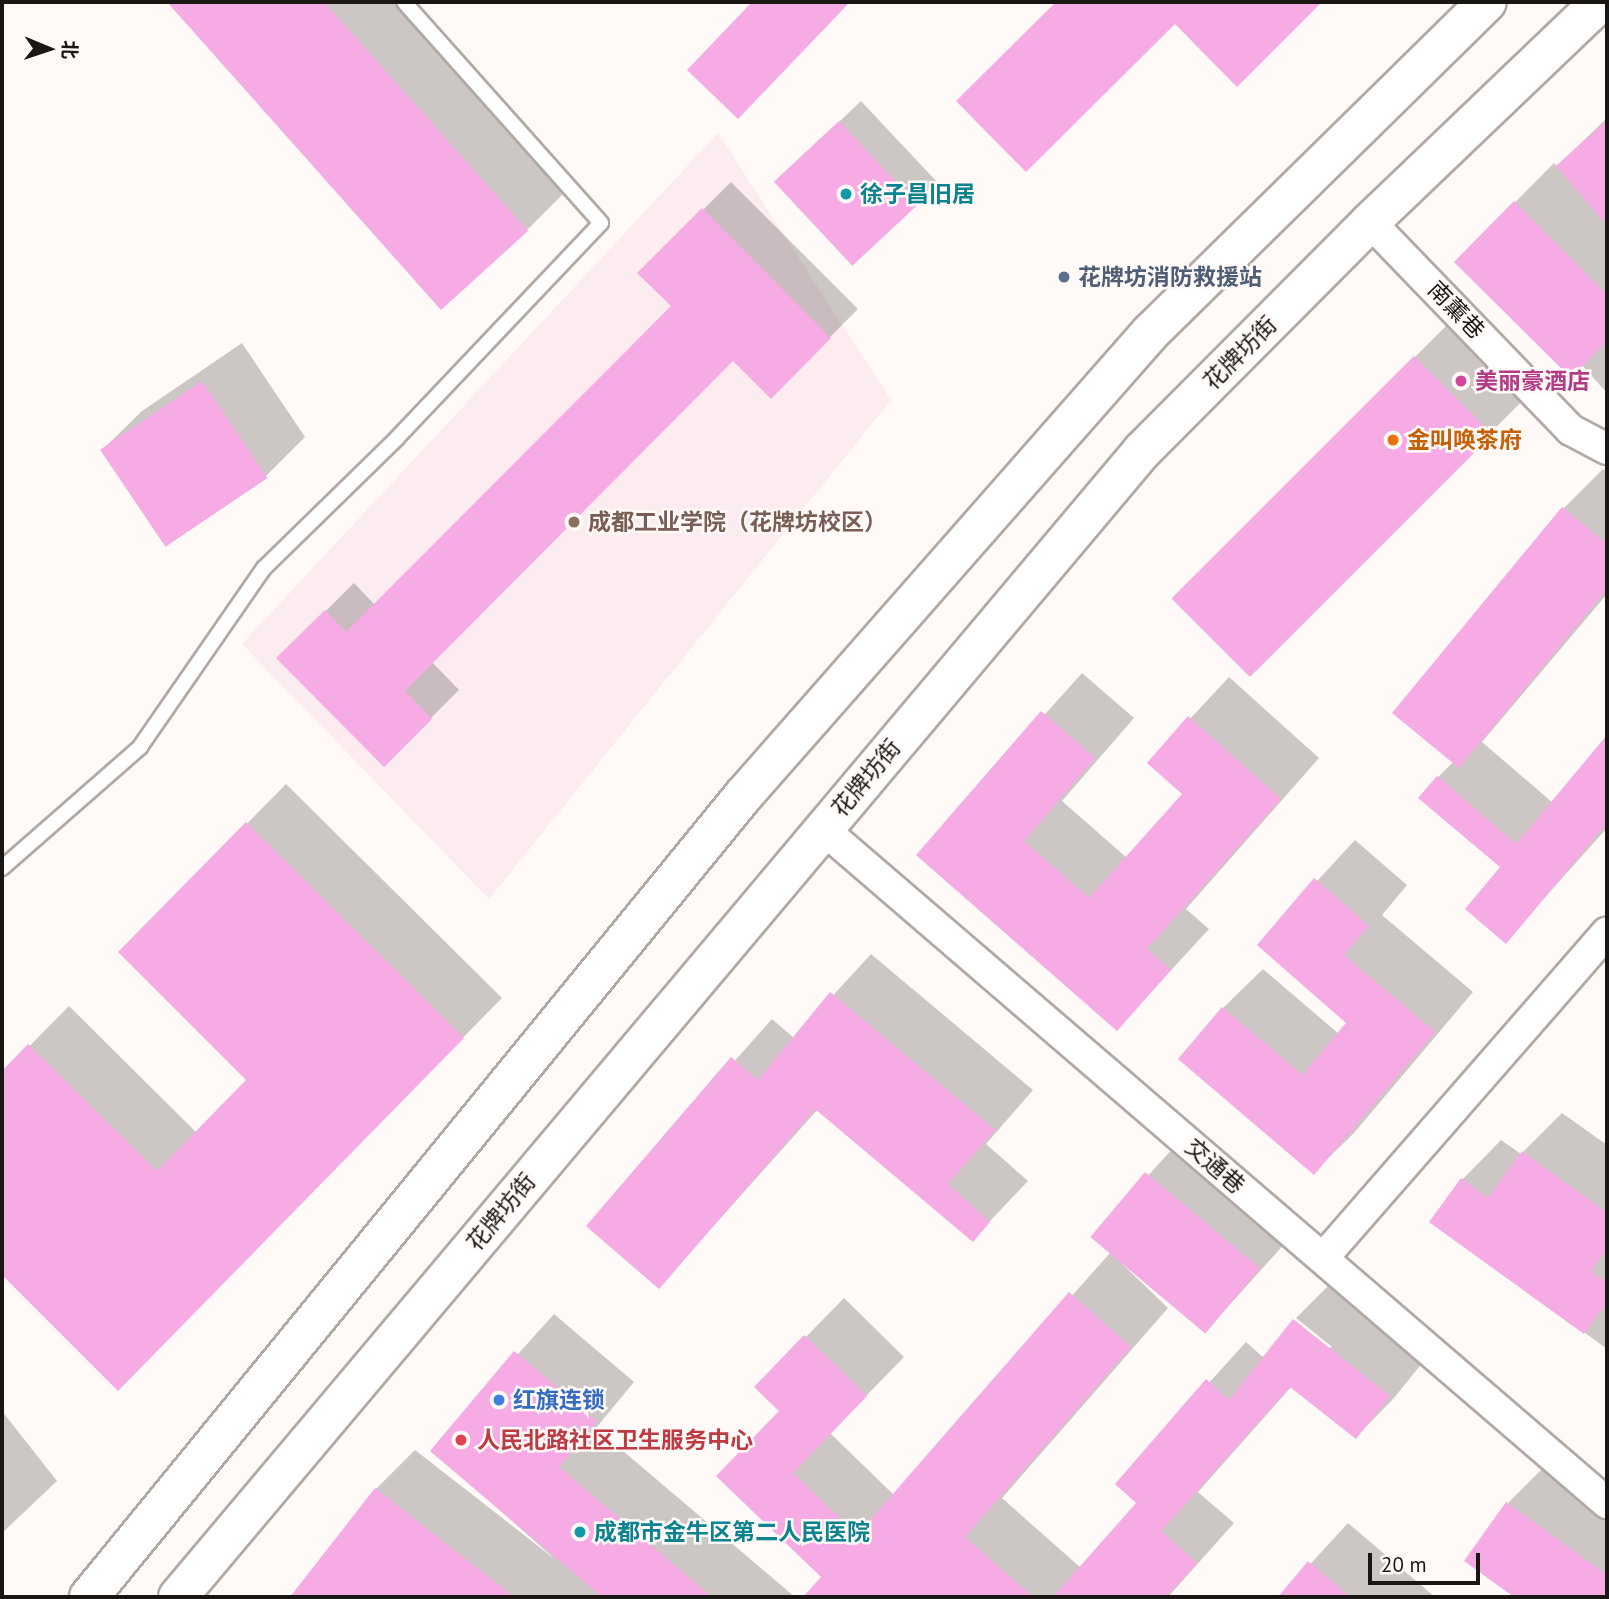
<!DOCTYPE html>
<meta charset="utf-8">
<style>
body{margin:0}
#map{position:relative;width:1609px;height:1599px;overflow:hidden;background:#fff9f7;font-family:"PT Sans","Noto Sans SC",sans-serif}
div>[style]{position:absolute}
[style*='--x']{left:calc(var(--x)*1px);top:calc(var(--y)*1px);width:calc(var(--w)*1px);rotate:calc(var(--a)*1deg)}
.education>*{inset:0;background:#fcecef}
.shadow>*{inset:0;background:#0003;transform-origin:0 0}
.building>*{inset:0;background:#f6abe5;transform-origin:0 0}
.roads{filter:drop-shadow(2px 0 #b1a9a5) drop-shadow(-2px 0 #b1a9a5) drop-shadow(0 2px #b1a9a5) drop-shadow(0 -2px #b1a9a5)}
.lane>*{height:14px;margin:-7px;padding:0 7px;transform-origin:7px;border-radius:7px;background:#fff}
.street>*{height:30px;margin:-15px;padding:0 15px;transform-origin:15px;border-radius:15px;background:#fff}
.primary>*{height:38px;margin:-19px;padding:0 19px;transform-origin:19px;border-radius:19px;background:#fff}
.dots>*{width:19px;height:19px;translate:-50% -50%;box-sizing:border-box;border:4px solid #fff9f7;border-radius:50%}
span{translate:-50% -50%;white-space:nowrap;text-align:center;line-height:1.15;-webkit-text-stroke:5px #fff9f7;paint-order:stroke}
.culture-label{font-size:23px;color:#0d838f;font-weight:700}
.left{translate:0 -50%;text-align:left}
.service-label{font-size:23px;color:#4e5e75;font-weight:700}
.street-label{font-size:23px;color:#191614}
.hotel-label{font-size:23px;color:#b23c85;font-weight:700}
.food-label{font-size:23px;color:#c56008;font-weight:700}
.education-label{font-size:23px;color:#785e54;font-weight:700}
.shop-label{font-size:23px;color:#366cbe;font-weight:700}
.health-label{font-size:23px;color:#be3a42;font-weight:700}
.frame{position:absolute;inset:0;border:4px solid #191614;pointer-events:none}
.north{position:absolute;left:14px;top:14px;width:70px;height:70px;-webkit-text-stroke:5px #fff9f7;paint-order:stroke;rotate:92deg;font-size:19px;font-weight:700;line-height:28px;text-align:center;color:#191614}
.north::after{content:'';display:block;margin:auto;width:24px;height:32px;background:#191614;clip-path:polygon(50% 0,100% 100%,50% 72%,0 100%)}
.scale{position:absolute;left:1368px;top:1553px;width:112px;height:32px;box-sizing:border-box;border:4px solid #191614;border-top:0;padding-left:9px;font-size:21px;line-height:24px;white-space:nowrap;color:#191614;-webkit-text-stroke:5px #fff9f7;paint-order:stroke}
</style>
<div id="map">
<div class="education">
<i style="clip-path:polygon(718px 133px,891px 400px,489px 899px,242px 644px)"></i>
</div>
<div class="shadow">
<i style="clip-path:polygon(178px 2px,398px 2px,566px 191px,527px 230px,173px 6px)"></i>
<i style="clip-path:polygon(1058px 2px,1320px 2px,1237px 84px,1175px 21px,958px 101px)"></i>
<i style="clip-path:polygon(861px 101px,937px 182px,853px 263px,798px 161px)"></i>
<i style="clip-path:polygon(1607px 118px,1607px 393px,1582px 365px,1456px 262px,1554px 163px,1557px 166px)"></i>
<i style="clip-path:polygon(731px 182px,858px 309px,771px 396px,733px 359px,432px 662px,459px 690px,384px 765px,278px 658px,354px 583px,375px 605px,673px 306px,640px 273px)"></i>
<i style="left:1454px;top:318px;width:107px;height:396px;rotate:45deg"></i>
<i style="clip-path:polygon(242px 343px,305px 437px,266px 476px,102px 450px,142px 411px)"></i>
<i style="clip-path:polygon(1603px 469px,1607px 472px,1607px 594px,1482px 742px,1553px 803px,1607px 738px,1607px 828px,1506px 941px,1502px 867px,1438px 777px,1453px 762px,1394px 713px,1564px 508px)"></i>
<i style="clip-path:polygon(1082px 673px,1134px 718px,1062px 801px,1127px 858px,1184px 794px,1149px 763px,1229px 677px,1319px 758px,1186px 909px,1209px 929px,1117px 1029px,919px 855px)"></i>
<i style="clip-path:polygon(286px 784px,502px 998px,118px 1388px,2px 1272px,2px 1074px,69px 1006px,197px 1133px,249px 1080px,121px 952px)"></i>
<i style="clip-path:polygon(1355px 840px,1407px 885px,1382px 915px,1473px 992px,1354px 1133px,1314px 1172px,1223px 1008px,1263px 969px,1339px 1034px,1348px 1022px,1259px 944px)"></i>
<i style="clip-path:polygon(871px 954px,1033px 1090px,986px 1144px,1028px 1181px,973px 1239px,818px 1109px,659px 1287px,588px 1226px,772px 1019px,794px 1038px)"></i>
<i style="clip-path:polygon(1562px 1113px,1607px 1145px,1607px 1349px,1432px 1221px,1462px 1180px,1501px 1140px,1521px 1154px)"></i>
<i style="clip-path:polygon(1186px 1134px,1298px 1229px,1205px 1332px,1114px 1256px,1168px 1308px,1002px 1498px,1081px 1568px,1139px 1503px,1117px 1484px,1246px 1342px,1264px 1358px,1332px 1347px,1296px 1318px,1333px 1281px,1427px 1357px,1394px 1398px,1356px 1437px,1292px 1386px,1198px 1492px,1234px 1523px,1168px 1597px,805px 1597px,823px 1577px,719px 1476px,782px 1411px,757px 1387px,844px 1298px,904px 1357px,830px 1433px,894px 1495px,1111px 1252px,1092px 1237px)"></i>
<i style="clip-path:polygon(554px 1314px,634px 1382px,596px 1428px,795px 1597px,293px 1597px,376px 1489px,415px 1450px,556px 1560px,432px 1450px)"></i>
<i style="clip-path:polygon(2px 1411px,57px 1481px,2px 1533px)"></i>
<i style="clip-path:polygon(1547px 1464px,1607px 1507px,1607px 1597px,1517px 1597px,1467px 1561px,1508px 1503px)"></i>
<i style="clip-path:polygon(1348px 1523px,1435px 1597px,1280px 1597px)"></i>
</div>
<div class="building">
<i style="clip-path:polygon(167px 2px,324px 2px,528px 231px,441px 310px)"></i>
<i style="clip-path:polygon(752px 2px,850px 2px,738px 119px,687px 70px)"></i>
<i style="clip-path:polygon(1056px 2px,1322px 2px,1237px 87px,1175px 24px,1026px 172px,956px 101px)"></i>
<i style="clip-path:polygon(1607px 120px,1607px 226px,1556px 166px)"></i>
<i style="left:839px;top:121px;width:115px;height:89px;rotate:47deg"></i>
<i style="clip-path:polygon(1514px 201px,1607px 295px,1607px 341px,1571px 378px,1454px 262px)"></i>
<i style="clip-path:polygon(702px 208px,831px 338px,771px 399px,733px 361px,405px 691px,432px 719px,384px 767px,276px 658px,325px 610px,346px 632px,671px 306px,637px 273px)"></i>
<i style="left:1414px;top:356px;width:111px;height:343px;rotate:45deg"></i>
<i style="left:202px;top:381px;width:117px;height:123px;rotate:56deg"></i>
<i style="clip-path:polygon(1562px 507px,1607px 544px,1607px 589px,1459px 768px,1392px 713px)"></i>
<i style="clip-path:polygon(1041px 711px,1095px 758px,1024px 841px,1089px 898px,1182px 794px,1147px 763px,1188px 716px,1281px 799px,1147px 949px,1171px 970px,1117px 1031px,916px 855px)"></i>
<i style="clip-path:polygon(1607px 735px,1607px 823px,1506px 944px,1465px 909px,1500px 867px,1418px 798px,1437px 776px,1516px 844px)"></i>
<i style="clip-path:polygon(246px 822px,464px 1038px,118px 1391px,2px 1275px,2px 1071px,28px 1044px,157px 1171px,246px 1080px,118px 952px)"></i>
<i style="clip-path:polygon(1314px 878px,1369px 926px,1344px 955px,1435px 1032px,1314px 1175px,1178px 1059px,1222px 1007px,1302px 1075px,1346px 1023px,1257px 945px)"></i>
<i style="clip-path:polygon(830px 992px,995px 1130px,948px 1184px,990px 1222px,973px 1242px,815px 1109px,659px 1289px,586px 1226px,731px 1057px,758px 1080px)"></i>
<i style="clip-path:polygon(1522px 1151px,1607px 1213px,1607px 1248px,1591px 1271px,1607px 1283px,1607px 1302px,1584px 1334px,1429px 1222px,1461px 1178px,1488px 1198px)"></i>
<i style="left:1145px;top:1172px;width:150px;height:85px;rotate:40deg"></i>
<i style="clip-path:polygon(1069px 1292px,1131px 1347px,965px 1537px,1033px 1597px,803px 1597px,821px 1577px,716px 1476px,779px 1411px,754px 1387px,804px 1335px,867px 1396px,793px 1473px,857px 1535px)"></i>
<i style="clip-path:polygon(1293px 1319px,1390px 1396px,1356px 1439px,1290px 1387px,1161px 1531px,1197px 1563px,1166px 1597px,1053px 1597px,1136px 1503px,1115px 1484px,1206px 1379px,1229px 1400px)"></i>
<i style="clip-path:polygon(514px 1351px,597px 1421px,559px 1467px,712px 1597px,602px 1597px,430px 1451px)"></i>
<i style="clip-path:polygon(375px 1488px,514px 1597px,290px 1597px)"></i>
<i style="clip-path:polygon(1506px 1502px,1607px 1575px,1607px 1597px,1514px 1597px,1464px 1561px)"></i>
<i style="clip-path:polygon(1308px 1561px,1350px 1597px,1278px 1597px)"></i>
</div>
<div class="roads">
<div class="lane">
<i style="--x:2;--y:868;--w:184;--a:-41.2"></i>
<i style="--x:140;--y:747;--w:218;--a:-55.3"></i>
<i style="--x:264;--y:568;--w:186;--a:-44.3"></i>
<i style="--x:397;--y:438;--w:296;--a:-46.5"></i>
<i style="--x:601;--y:223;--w:296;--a:-131.7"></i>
</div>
<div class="street">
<i style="--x:1370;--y:222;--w:289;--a:46"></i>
<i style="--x:1571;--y:430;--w:41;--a:27.8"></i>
<i style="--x:823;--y:829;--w:1034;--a:40.69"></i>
<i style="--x:1323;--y:1258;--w:432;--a:-48.9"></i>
</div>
<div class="primary">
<i style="--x:89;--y:1597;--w:1034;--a:-50.77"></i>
<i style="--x:743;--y:796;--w:616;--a:-48.68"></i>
<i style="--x:1150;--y:333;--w:472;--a:-44.5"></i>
<i style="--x:178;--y:1597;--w:1498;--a:-49.93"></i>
<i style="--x:1142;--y:451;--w:323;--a:-45.1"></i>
<i style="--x:1370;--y:222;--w:318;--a:-43.7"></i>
</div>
</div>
<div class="dots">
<i style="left:846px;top:194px;background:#0f9aa8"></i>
<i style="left:1064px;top:277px;background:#5c6f8a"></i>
<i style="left:1461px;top:381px;background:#d1479c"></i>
<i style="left:1393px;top:440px;background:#e8710a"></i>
<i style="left:574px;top:522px;background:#8d6e63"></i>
<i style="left:499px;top:1400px;background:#3f7fe0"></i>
<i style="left:461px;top:1440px;background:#e0444e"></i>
<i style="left:580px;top:1532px;background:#0f9aa8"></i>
</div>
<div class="culture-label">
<span class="left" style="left:860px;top:194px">徐子昌旧居</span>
<span class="left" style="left:594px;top:1532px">成都市金牛区第二人民医院</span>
</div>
<div class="service-label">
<span class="left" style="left:1078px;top:277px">花牌坊消防救援站</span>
</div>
<div class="street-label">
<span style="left:1456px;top:310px;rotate:46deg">南薰巷</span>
<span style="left:1240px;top:353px;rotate:-45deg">花牌坊街</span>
<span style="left:866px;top:778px;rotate:-50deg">花牌坊街</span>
<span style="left:1215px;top:1166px;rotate:41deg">交通巷</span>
<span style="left:501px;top:1212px;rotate:-50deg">花牌坊街</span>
</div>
<div class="hotel-label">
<span class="left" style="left:1475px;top:381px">美丽豪酒店</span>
</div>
<div class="food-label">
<span class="left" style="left:1407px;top:440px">金叫唤茶府</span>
</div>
<div class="education-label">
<span class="left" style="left:588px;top:522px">成都工业学院（花牌坊校区）</span>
</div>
<div class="shop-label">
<span class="left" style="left:513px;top:1400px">红旗连锁</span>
</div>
<div class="health-label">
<span class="left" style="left:477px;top:1440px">人民北路社区卫生服务中心</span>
</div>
<div class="frame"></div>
<div class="north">北</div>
<div class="scale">20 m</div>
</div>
